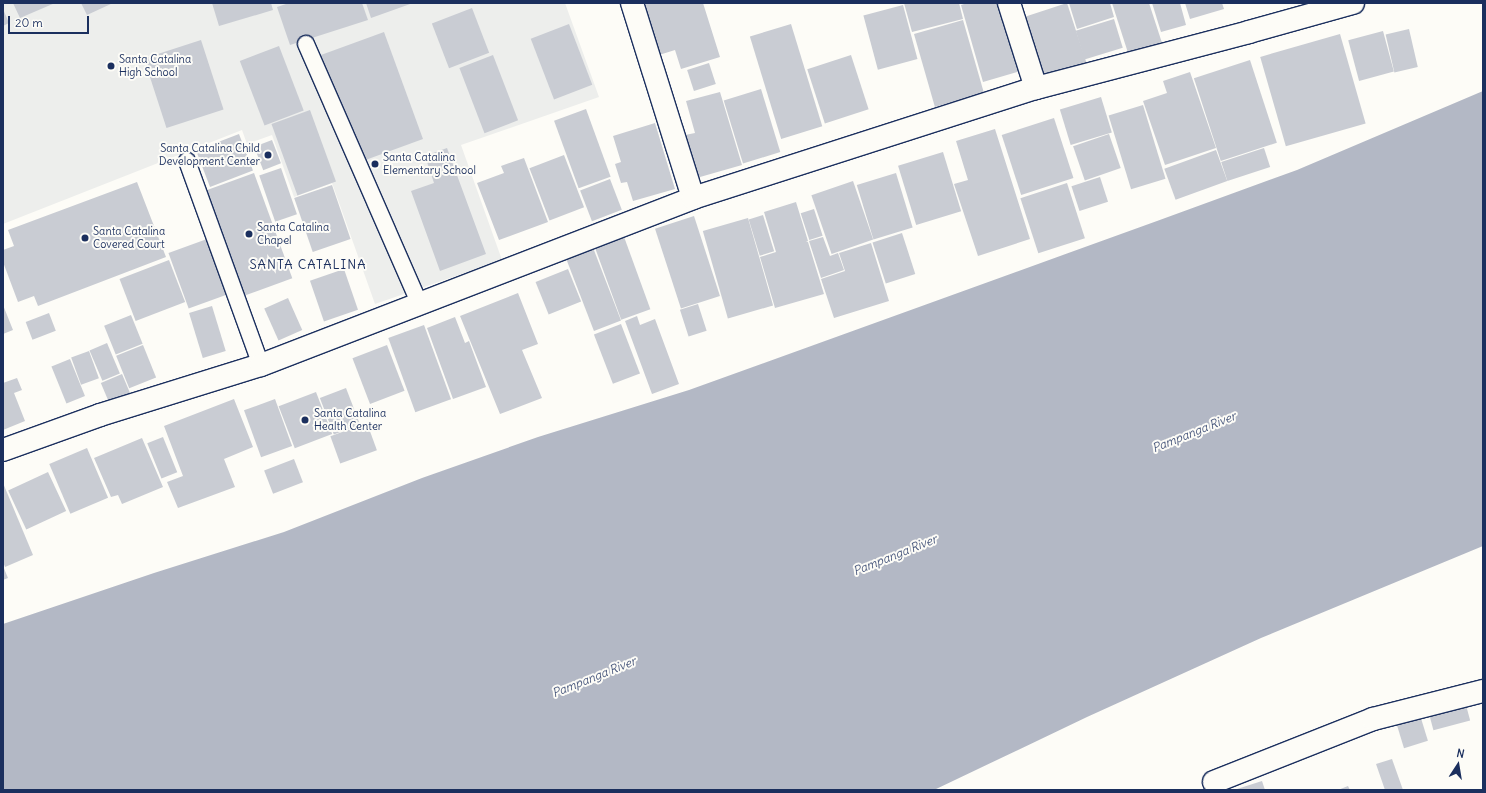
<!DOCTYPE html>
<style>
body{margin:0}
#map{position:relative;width:1486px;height:793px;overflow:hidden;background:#fdfcf7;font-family:Delius,sans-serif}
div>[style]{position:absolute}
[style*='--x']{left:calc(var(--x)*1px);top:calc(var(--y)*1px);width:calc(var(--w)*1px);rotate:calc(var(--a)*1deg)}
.built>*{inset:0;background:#edeeec}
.water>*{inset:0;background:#b3b8c5}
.building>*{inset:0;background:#c9ccd3;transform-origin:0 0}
.roads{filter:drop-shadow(1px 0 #1b2f5e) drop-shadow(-1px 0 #1b2f5e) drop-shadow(0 1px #1b2f5e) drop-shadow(0 -1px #1b2f5e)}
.service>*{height:16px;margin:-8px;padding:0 8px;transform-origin:8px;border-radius:8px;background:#fdfcf7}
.minor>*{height:22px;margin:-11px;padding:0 11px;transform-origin:11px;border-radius:11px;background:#fdfcf7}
.tertiary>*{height:22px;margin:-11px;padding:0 11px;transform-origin:11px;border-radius:11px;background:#fdfcf7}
.dots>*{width:11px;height:11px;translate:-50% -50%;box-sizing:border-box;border:2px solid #fdfcf7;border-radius:50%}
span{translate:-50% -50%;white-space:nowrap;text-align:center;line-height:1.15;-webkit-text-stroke:4px #fdfcf7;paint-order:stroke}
.poi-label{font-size:11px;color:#1b2f5e}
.left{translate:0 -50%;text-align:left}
.right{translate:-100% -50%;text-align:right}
.water-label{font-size:12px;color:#49587d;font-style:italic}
.quarter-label{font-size:13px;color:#1b2f5e;letter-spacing:1px}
.frame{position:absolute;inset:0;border:4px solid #1b2f5e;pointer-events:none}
.north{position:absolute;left:1438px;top:745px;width:40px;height:40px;-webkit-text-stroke:3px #fdfcf7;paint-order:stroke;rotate:12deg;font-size:11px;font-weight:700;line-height:16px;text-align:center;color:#1b2f5e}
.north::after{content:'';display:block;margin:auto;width:14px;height:18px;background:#1b2f5e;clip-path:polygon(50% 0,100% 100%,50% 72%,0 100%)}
.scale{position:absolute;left:8px;top:16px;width:81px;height:18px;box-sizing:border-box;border:2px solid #1b2f5e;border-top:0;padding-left:5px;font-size:12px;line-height:14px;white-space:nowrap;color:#1b2f5e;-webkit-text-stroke:3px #fdfcf7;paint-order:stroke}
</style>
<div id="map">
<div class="built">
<i style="clip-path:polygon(3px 3px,565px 3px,599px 97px,461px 145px,502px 260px,375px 304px,332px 183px,294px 197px,272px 135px,247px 144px,242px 130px,3px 224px)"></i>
</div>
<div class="water">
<i style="clip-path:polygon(1483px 91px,1483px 546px,1261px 638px,1087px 717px,934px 790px,3px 790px,3px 624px,154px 573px,284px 532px,422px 478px,538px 437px,689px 390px,1157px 221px,1297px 170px)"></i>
</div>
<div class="building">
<i style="clip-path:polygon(13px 3px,55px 3px,20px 18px)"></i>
<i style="clip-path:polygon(81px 3px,113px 3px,87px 15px)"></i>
<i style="clip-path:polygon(212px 3px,271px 3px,273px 10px,219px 26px)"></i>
<i style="clip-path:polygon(289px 3px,362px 3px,368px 20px,290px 45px,277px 7px)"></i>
<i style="clip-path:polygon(366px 3px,413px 3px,371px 18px)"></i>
<i style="clip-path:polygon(644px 3px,703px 3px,720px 57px,681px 69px,675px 50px,659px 55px)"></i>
<i style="clip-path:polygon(904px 3px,959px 3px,963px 19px,912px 32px)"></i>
<i style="clip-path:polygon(967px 3px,1005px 3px,1024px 70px,983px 82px,961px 5px)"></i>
<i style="left:1067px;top:3px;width:63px;height:45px;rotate:72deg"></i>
<i style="clip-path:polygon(1069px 3px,1110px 3px,1114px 17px,1077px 29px)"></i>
<i style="clip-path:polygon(1112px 3px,1149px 3px,1163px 46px,1129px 56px)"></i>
<i style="clip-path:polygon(1152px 3px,1180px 3px,1186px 25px,1161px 32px)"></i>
<i style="clip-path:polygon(1185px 3px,1222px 3px,1224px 9px,1190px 19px)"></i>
<i style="left:903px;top:5px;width:56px;height:41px;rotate:75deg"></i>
<i style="left:472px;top:8px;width:48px;height:43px;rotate:69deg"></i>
<i style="clip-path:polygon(3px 9px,9px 23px,3px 26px)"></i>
<i style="left:1114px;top:19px;width:30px;height:40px;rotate:73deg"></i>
<i style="left:963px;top:20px;width:76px;height:51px;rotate:74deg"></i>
<i style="left:569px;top:24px;width:65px;height:41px;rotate:69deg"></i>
<i style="left:791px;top:24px;width:107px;height:43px;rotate:73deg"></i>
<i style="left:1409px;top:29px;width:39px;height:24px;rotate:77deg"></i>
<i style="left:1383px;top:31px;width:42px;height:36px;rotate:75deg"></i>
<i style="left:384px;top:32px;width:114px;height:70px;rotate:70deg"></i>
<i style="left:1340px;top:34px;width:93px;height:83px;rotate:74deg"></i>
<i style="left:201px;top:40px;width:73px;height:60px;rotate:72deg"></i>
<i style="left:279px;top:46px;width:69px;height:42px;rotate:69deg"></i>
<i style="left:493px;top:55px;width:70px;height:36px;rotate:69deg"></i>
<i style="left:851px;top:55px;width:57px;height:46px;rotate:72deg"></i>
<i style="left:1250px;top:60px;width:87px;height:59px;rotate:72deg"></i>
<i style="left:709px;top:63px;width:22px;height:23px;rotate:72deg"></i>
<i style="clip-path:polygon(1190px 72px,1216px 148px,1165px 165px,1143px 101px,1167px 93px,1163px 81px)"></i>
<i style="left:761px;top:89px;width:66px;height:39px;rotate:73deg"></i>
<i style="clip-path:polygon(720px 92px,742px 165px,693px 179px,680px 136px,695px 133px,686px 101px)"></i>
<i style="left:1101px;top:97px;width:37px;height:43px;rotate:73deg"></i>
<i style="left:1143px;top:105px;width:77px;height:36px;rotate:73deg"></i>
<i style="left:586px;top:109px;width:72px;height:34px;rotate:70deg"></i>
<i style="left:310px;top:110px;width:76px;height:41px;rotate:70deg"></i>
<i style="left:1054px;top:118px;width:63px;height:55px;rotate:72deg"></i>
<i style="clip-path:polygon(655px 123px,675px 189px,633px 201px,627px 182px,621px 183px,615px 164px,621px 162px,613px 136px)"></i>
<i style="clip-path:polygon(995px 129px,1030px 239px,978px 256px,954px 184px,968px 180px,956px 141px)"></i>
<i style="left:239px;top:134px;width:39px;height:46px;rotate:69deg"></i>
<i style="left:1109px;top:134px;width:36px;height:38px;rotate:71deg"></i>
<i style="left:272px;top:140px;width:25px;height:19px;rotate:69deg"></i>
<i style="clip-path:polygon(447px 148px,486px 254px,440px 271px,411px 191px,434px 183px,425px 156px)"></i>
<i style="left:1264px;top:148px;width:20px;height:45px;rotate:72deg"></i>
<i style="left:1216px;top:150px;width:33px;height:55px;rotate:70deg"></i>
<i style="left:943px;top:152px;width:62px;height:47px;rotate:73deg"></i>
<i style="left:564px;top:155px;width:56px;height:37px;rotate:69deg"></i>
<i style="clip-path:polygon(524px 158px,548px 222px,499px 240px,477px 183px,504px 173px,501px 166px)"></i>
<i style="left:281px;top:168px;width:49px;height:23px;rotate:71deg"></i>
<i style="left:254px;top:173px;width:112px;height:52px;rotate:70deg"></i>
<i style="left:896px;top:173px;width:57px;height:41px;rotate:73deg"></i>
<i style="left:1100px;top:177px;width:26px;height:30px;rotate:72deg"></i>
<i style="left:610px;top:179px;width:33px;height:32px;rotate:69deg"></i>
<i style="left:853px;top:181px;width:62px;height:44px;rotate:71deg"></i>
<i style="clip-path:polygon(137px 182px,166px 257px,38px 306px,34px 296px,18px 302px,3px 262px,3px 250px,14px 246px,8px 230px)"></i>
<i style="left:1067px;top:183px;width:58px;height:49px;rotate:72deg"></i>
<i style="left:332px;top:185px;width:57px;height:40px;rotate:71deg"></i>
<i style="clip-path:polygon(796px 202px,808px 241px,806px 242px,808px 242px,824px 294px,775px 308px,760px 257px,776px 252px,764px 212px)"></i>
<i style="left:814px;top:209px;width:28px;height:14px;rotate:72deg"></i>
<i style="left:763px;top:215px;width:38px;height:15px;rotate:73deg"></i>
<i style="left:694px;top:216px;width:84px;height:41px;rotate:72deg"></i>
<i style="left:748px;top:218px;width:91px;height:47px;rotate:74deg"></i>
<i style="left:902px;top:233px;width:43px;height:31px;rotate:72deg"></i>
<i style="left:623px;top:234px;width:80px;height:31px;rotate:70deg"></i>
<i style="clip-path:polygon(823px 237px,830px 256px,838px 253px,844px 270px,821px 278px,809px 241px)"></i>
<i style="left:207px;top:239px;width:59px;height:41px;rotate:70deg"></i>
<i style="clip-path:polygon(871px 243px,889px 301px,834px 318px,821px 279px,845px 271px,839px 253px)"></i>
<i style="left:592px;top:245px;width:81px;height:29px;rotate:69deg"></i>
<i style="left:169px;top:260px;width:45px;height:53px;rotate:69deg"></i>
<i style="left:344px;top:269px;width:43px;height:36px;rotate:71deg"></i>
<i style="left:568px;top:269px;width:35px;height:35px;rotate:68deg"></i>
<i style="clip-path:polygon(518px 293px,538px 344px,522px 350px,542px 398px,500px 414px,460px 316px)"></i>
<i style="left:288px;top:298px;width:35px;height:26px;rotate:66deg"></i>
<i style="left:698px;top:304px;width:28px;height:19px;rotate:72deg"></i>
<i style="clip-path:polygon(3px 305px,13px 330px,3px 334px)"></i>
<i style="left:212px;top:306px;width:47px;height:24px;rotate:73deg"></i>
<i style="left:49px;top:313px;width:19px;height:25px;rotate:69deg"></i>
<i style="left:131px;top:315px;width:31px;height:29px;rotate:68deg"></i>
<i style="clip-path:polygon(637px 316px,640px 325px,655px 319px,679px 384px,652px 394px,625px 321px)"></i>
<i style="clip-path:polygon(455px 317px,465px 343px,469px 341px,486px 387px,453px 399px,427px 328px)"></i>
<i style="left:621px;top:324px;width:53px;height:29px;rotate:69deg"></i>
<i style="left:424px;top:325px;width:79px;height:38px;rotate:70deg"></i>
<i style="left:107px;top:343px;width:33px;height:19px;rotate:67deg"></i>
<i style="left:143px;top:345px;width:35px;height:29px;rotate:68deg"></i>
<i style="left:387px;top:345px;width:49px;height:37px;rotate:69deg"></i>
<i style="left:89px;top:351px;width:29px;height:19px;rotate:70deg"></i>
<i style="left:70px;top:359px;width:40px;height:20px;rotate:68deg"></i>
<i style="left:122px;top:374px;width:26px;height:23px;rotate:67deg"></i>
<i style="clip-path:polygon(17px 378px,22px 390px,14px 393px,25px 421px,3px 430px,3px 397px,8px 395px,3px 397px,3px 383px)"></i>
<i style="left:346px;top:388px;width:39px;height:28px;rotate:69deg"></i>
<i style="left:316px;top:392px;width:45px;height:40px;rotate:69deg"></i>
<i style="clip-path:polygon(234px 399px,253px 447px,224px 459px,235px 487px,178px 508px,167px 482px,183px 476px,164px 426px)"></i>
<i style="left:275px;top:399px;width:50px;height:33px;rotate:70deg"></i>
<i style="left:367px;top:423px;width:29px;height:39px;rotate:70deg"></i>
<i style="left:163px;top:437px;width:38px;height:17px;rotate:68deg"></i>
<i style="clip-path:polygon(142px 438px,163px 487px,122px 504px,118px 495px,111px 497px,94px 458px)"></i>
<i style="left:87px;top:448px;width:54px;height:41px;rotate:67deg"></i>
<i style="left:294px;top:459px;width:25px;height:32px;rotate:69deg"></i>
<i style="left:48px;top:472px;width:43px;height:44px;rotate:65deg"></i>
<i style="clip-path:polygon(3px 483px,33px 555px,5px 567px,3px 562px)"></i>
<i style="clip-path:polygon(3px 566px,8px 578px,3px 580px)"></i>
<i style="left:1466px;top:705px;width:16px;height:38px;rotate:75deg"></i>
<i style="left:1420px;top:715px;width:27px;height:25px;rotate:73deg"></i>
<i style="clip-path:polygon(1392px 759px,1403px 790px,1385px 790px,1376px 764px)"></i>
<i style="clip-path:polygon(1262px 781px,1265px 790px,1237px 790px,1237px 789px)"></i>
<i style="clip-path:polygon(1348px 786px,1350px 790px,1338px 790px)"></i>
</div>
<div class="roads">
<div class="service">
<i style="--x:306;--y:44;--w:283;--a:66.4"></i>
<i style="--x:187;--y:161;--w:217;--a:70.1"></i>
</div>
<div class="minor">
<i style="--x:632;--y:3;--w:204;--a:72.6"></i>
<i style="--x:1009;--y:3;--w:89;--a:72.4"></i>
<i style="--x:1214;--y:782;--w:171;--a:-21.6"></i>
<i style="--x:1373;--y:719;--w:114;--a:-14.3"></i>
</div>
<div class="tertiary">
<i style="--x:3;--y:450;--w:103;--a:-19.8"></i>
<i style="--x:100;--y:415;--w:169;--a:-17.3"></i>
<i style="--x:261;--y:365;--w:463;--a:-21.1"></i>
<i style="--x:693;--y:198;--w:360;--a:-17.8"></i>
<i style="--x:1036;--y:88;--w:220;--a:-14.7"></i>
<i style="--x:1249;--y:32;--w:108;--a:-15.6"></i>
</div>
</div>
<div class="dots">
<i style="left:111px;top:66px;background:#1b2f5e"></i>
<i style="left:268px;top:155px;background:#1b2f5e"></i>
<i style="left:375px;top:164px;background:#1b2f5e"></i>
<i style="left:249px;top:234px;background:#1b2f5e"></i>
<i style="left:85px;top:238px;background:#1b2f5e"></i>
<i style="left:305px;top:420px;background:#1b2f5e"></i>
</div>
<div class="poi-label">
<span class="left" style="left:119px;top:66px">Santa Catalina<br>High School</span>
<span class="right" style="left:260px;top:155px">Santa Catalina Child<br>Development Center</span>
<span class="left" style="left:383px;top:164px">Santa Catalina<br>Elementary School</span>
<span class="left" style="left:257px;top:234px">Santa Catalina<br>Chapel</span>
<span class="left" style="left:93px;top:238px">Santa Catalina<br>Covered Court</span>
<span class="left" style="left:314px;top:420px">Santa Catalina<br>Health Center</span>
</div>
<div class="water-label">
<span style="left:1194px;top:432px;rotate:-22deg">Pampanga River</span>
<span style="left:895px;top:555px;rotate:-22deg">Pampanga River</span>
<span style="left:594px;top:677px;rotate:-22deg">Pampanga River</span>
</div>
<div class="quarter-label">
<span style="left:308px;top:265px">SANTA CATALINA</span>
</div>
<div class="frame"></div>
<div class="north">N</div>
<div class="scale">20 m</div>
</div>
